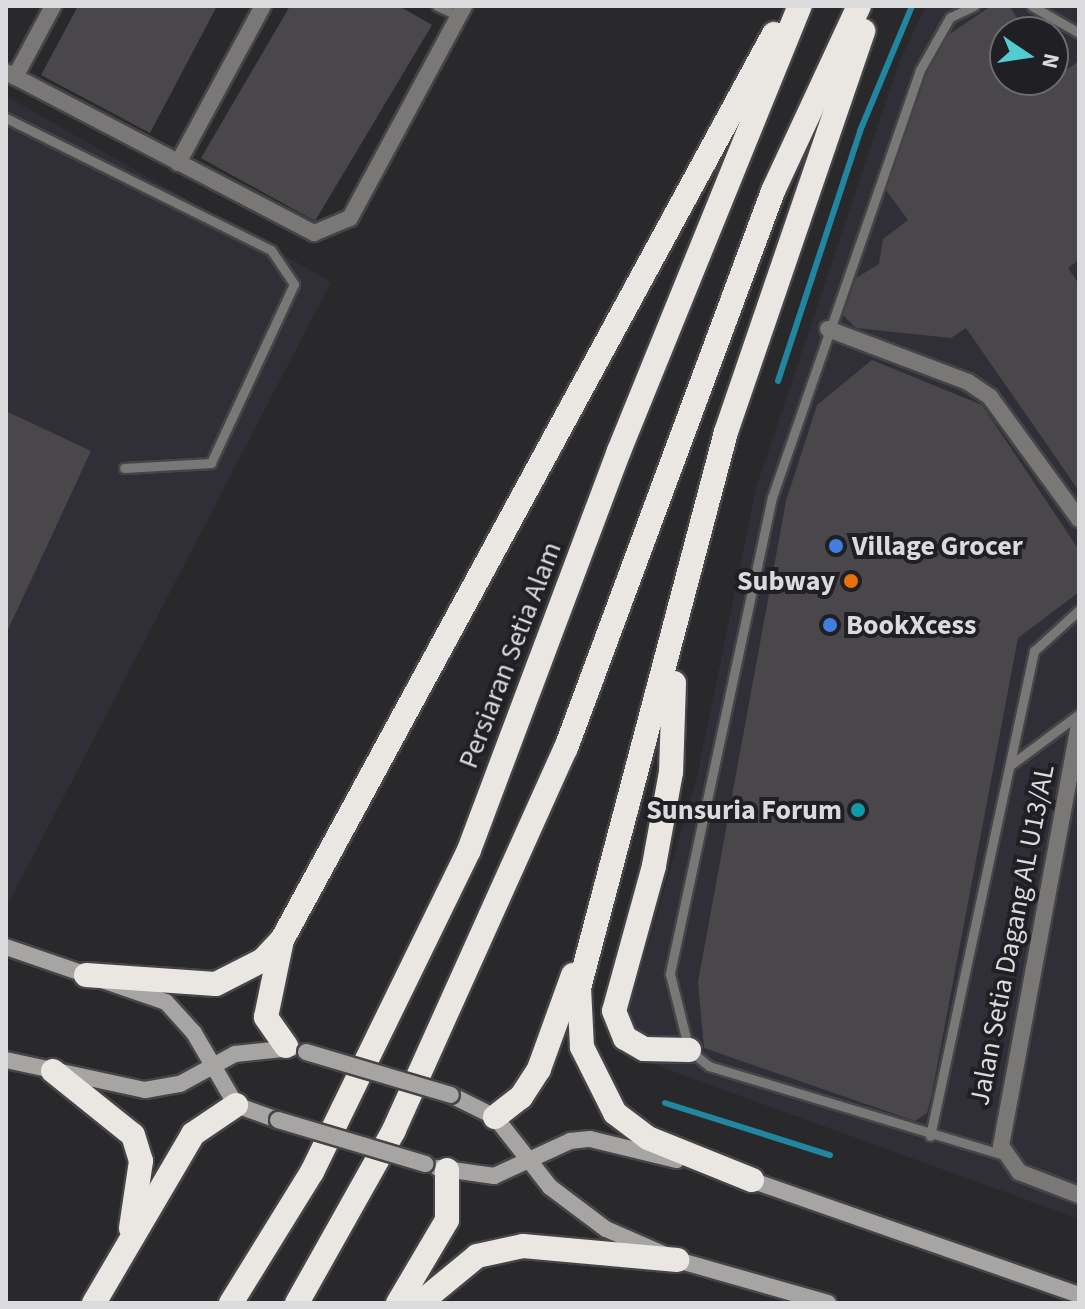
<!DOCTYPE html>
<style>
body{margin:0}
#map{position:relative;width:1085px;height:1309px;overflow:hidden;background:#29292c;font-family:"Source Sans 3",sans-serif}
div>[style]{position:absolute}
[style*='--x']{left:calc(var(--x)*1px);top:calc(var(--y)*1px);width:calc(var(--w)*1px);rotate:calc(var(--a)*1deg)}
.built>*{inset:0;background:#302f38}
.stream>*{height:6px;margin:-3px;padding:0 3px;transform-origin:3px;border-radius:3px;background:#2186a0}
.building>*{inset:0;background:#4a474a}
.roads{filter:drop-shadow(2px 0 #454548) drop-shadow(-2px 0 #454548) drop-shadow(0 2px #454548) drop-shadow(0 -2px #454548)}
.lane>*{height:9px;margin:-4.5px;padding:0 4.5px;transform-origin:4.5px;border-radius:4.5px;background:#797877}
.street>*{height:16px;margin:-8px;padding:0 8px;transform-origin:8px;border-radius:8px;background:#797877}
.secondary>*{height:16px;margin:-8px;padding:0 8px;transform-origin:8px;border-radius:8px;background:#a7a5a3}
.highway>*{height:24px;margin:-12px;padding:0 12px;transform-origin:12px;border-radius:12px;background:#eae7e3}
.bridges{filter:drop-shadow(2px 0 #454548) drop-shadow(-2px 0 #454548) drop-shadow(0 2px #454548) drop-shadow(0 -2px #454548)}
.secondary-bridge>*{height:16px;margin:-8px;padding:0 8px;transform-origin:8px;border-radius:8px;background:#a7a5a3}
.dots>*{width:22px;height:22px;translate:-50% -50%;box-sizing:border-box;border:4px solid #201f23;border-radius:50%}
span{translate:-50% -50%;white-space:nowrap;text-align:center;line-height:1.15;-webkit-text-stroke:8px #201f23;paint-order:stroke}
.poi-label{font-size:28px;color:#dbdbdd;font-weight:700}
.left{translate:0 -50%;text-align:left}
.right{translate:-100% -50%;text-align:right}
.street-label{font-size:28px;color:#dbdbdd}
.frame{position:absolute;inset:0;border:8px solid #dbdbdd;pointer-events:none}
.north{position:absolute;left:989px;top:16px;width:80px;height:80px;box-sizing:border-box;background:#201f23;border:2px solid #6b6a6d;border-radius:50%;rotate:103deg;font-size:22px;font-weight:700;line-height:32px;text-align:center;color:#dbdbdd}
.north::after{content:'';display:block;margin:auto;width:28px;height:36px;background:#51ccd1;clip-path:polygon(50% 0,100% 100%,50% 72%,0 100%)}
</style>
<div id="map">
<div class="built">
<i style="clip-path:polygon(evenodd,926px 6px,1079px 6px,1079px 1219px,653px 1064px,627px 1018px,697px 777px,756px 488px,900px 60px,926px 6px,1005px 32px,1053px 32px,1053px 80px,1005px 80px,1005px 32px)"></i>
<i style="clip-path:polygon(6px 96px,331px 282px,6px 908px)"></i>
</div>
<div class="stream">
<i style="--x:778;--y:381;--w:263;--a:-71.8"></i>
<i style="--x:860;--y:131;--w:135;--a:-67.4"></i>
<i style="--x:665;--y:1103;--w:173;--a:17.5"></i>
</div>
<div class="building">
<i style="clip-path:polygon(78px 6px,217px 6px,150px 133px,41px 75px)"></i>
<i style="clip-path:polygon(290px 6px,399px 6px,432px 25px,315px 221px,201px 158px)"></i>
<i style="clip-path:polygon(991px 6px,1009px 6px,1027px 32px,1005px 32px,1005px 80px,1053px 80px,1053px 47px,1068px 69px,1079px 61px,1079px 260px,1068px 268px,1079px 284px,1079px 491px,966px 328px,951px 338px,856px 328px,843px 315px,856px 278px,879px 264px,883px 239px,908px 220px,886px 190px,927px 73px,948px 35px)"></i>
<i style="clip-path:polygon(872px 360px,982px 405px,1079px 550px,1079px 592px,1018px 638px,932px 1093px,927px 1113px,915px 1121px,704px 1048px,698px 982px,786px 501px,817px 405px)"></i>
<i style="clip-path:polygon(6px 411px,91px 451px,6px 634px)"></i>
</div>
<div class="roads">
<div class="lane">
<i style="--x:437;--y:6;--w:24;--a:24"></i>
<i style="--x:974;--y:6;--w:26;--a:155"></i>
<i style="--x:950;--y:17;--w:61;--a:119.5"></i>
<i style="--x:920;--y:70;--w:452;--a:109.1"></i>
<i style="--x:772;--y:497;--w:488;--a:102.1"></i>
<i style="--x:670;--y:974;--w:78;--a:76"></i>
<i style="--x:689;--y:1050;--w:26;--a:39"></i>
<i style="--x:709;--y:1066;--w:307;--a:16.8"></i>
<i style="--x:1032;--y:6;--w:54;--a:29.9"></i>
<i style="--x:6;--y:118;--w:296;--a:26.5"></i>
<i style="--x:271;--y:250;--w:41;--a:55.9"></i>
<i style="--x:294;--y:284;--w:197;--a:114.9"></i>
<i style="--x:211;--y:463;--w:87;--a:176.7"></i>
<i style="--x:1012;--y:764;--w:84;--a:-36.7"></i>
<i style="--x:930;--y:1136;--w:496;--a:-77.9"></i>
<i style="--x:1034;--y:651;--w:61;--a:-42.3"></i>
</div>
<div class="street">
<i style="--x:6;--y:72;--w:348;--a:27.6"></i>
<i style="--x:314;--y:233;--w:39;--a:-23"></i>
<i style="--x:350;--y:218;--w:241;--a:-61.7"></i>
<i style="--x:15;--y:77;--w:81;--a:-61.8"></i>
<i style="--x:178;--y:163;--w:179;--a:-61.6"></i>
<i style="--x:828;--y:329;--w:150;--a:20.7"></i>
<i style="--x:968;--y:382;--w:27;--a:34"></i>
<i style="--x:990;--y:397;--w:151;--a:53.9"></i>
<i style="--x:1079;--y:725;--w:428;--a:100.5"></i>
<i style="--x:1001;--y:1146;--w:32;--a:55"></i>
<i style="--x:1019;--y:1172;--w:64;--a:21"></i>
</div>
<div class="secondary">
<i style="--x:6;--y:947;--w:169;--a:19"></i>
<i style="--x:166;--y:1002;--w:42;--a:47.9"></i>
<i style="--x:194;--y:1033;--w:83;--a:59.7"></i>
<i style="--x:236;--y:1105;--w:45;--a:19.7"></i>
<i style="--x:6;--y:1060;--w:142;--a:12.2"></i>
<i style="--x:145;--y:1090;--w:36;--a:-10"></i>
<i style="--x:180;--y:1084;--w:63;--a:-28.6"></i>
<i style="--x:235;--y:1054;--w:57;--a:-6"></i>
<i style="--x:451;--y:1095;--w:49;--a:26.6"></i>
<i style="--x:495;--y:1117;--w:89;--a:51.8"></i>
<i style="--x:550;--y:1187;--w:70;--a:36.9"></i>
<i style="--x:606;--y:1229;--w:77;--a:23.6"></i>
<i style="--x:677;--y:1260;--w:157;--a:15.9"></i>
<i style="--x:438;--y:1168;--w:57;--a:8.1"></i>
<i style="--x:494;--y:1176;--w:84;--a:-24.7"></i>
<i style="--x:570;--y:1141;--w:20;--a:-6"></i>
<i style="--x:590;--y:1139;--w:89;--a:13.7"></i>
<i style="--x:745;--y:1178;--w:354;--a:19.3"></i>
</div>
<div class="highway">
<i style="--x:674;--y:683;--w:89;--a:91.9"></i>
<i style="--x:671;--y:772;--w:96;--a:100.3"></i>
<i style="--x:654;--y:866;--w:150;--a:105.4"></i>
<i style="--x:614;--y:1011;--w:29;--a:68"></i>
<i style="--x:625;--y:1038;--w:22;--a:30"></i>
<i style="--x:644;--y:1049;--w:45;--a:1.3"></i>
<i style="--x:86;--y:975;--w:130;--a:4"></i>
<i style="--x:216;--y:984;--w:53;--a:-27.1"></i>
<i style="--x:263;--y:960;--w:26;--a:-47"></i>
<i style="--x:286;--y:1046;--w:35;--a:-125"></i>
<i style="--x:266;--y:1017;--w:79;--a:-78.3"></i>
<i style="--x:282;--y:940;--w:1031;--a:-61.5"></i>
<i style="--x:53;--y:1071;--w:102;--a:38.7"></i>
<i style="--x:133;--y:1135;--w:27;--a:73"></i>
<i style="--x:141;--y:1161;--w:68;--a:98.5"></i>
<i style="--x:495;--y:1117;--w:33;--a:-38"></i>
<i style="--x:521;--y:1097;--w:33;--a:-57"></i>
<i style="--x:539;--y:1069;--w:100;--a:-70.1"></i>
<i style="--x:752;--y:1180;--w:112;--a:-158"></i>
<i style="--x:648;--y:1138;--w:41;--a:-142.9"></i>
<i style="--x:615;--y:1113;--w:74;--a:-116.6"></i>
<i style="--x:582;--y:1047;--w:59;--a:-92.9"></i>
<i style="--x:579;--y:988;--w:575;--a:-75.19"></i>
<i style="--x:726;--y:432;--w:424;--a:-71.1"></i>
<i style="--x:94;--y:1303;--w:196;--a:-59.6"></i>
<i style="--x:193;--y:1134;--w:52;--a:-34"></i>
<i style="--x:231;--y:1303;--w:154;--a:-58.3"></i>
<i style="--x:312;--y:1172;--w:358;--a:-64"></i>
<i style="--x:469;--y:850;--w:426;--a:-69.4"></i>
<i style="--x:619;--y:451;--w:480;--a:-67.9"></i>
<i style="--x:297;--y:1303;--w:198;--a:-60.7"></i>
<i style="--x:394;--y:1130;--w:419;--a:-65.8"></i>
<i style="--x:566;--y:748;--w:594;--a:-69.61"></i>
<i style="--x:773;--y:191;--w:204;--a:-65.1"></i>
<i style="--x:398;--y:1303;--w:96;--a:-59.4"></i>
<i style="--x:447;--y:1220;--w:50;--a:-90"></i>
<i style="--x:420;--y:1303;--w:74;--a:-39.5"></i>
<i style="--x:477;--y:1256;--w:47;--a:-12.3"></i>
<i style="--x:523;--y:1246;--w:155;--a:5.2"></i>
</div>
</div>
<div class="bridges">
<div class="secondary-bridge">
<i style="--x:306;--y:1052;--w:151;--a:16.5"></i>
<i style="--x:278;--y:1120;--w:154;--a:16.6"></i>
</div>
</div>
<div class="dots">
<i style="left:836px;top:546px;background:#3f7fe0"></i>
<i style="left:851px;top:581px;background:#e8710a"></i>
<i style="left:830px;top:625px;background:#3f7fe0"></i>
<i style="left:858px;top:810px;background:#0f9aa8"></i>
</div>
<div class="poi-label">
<span class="left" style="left:852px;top:546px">Village Grocer</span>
<span class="right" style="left:835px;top:581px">Subway</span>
<span class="left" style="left:846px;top:625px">BookXcess</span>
<span class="right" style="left:842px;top:810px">Sunsuria Forum</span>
</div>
<div class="street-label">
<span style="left:510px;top:655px;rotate:-69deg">Persiaran Setia Alam</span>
<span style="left:1012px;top:935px;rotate:-79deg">Jalan Setia Dagang AL U13/AL</span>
</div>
<div class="frame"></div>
<div class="north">N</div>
</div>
